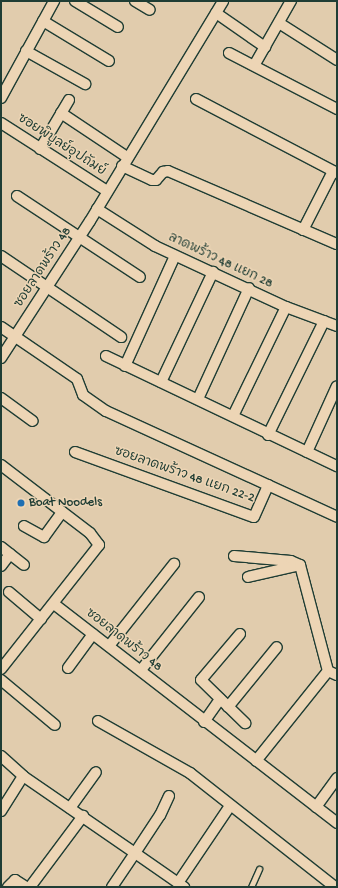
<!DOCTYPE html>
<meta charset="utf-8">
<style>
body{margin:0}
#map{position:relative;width:338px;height:888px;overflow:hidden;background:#e1ccad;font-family:"Gochi Hand","Playpen Sans Thai",sans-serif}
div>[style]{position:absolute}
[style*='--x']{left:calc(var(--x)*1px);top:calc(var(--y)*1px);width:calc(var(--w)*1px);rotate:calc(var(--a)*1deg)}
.roads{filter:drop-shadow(1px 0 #1f3d34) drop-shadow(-1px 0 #1f3d34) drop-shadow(0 1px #1f3d34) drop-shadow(0 -1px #1f3d34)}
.service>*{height:5px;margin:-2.5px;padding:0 2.5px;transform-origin:2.5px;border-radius:2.5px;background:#edd5b5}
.minor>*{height:10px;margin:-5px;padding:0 5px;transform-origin:5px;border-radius:5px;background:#edd5b5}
.dots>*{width:11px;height:11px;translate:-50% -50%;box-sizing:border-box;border:2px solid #edd5b5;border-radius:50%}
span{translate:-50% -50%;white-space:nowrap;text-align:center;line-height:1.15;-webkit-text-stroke:3px #edd5b5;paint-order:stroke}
.street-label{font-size:13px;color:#1f3d34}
.poi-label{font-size:13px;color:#1f3d34}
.left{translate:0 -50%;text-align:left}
.frame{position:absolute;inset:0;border:2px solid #1f3d34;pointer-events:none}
</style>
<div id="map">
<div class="roads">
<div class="service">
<i style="--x:251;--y:887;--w:20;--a:-66"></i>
</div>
<div class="minor">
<i style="--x:75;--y:1;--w:50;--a:31.2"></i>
<i style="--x:135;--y:1;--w:17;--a:31"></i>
<i style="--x:216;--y:13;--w:60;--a:34.8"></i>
<i style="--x:43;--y:21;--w:77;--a:31.2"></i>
<i style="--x:279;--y:23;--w:69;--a:32.5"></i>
<i style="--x:26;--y:51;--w:68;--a:29.2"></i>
<i style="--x:229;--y:53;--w:122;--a:27.4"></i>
<i style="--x:255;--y:64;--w:73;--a:-60.3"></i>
<i style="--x:1;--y:98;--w:111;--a:-61.3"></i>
<i style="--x:196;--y:99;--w:159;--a:27.7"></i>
<i style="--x:61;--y:113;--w:79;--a:33.7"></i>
<i style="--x:1;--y:123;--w:126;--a:32.7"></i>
<i style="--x:40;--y:149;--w:57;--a:-59.4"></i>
<i style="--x:122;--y:166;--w:33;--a:25"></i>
<i style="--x:152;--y:180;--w:4;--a:0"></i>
<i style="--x:156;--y:180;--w:11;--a:-49"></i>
<i style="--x:163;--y:172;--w:5;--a:-11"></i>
<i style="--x:168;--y:171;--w:184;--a:23.4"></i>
<i style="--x:17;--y:196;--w:147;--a:33.4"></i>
<i style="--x:97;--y:209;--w:69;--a:32.5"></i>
<i style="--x:155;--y:246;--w:145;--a:25"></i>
<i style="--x:286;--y:307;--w:54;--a:20.4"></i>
<i style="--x:303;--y:230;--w:66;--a:-63"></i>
<i style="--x:1;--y:256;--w:145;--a:34"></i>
<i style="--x:1;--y:327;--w:92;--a:34.4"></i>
<i style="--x:77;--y:379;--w:17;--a:69"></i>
<i style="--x:83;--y:395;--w:28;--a:35"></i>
<i style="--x:106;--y:411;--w:254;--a:24.6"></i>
<i style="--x:106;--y:356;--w:256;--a:25.5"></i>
<i style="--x:1;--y:358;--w:163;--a:-57"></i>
<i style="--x:90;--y:221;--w:257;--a:-58.8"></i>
<i style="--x:125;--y:366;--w:121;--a:-65.6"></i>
<i style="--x:161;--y:382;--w:122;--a:-64.7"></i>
<i style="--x:1;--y:398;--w:39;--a:36"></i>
<i style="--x:198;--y:399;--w:122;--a:-65.3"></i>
<i style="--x:233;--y:416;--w:121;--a:-64.1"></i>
<i style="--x:268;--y:435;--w:127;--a:-63.8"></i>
<i style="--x:75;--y:452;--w:190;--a:20"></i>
<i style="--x:254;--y:517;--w:35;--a:-66"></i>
<i style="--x:307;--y:452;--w:72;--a:-65.6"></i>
<i style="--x:1;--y:465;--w:112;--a:37.4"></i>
<i style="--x:90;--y:533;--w:15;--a:53"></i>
<i style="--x:99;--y:545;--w:158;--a:128.3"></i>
<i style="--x:24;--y:526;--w:23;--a:29"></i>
<i style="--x:44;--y:537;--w:31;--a:-54"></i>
<i style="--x:1;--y:547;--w:29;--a:38"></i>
<i style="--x:234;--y:556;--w:57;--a:5"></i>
<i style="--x:291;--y:561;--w:10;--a:24"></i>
<i style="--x:1;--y:566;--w:15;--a:-53"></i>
<i style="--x:248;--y:577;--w:53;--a:-13"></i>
<i style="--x:300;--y:565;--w:110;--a:75.2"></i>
<i style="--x:328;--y:671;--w:115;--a:128.7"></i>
<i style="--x:9;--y:592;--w:42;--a:40.2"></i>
<i style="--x:54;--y:604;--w:358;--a:37.7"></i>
<i style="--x:240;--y:634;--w:60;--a:130.3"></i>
<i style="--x:201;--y:680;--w:62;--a:44.3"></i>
<i style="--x:109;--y:646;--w:105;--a:-51.6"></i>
<i style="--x:68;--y:668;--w:42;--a:-53.7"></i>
<i style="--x:141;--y:670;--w:93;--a:-51.5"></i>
<i style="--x:328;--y:671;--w:10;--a:24"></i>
<i style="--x:1;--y:680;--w:70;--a:39.8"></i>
<i style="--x:228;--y:707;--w:77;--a:-50.8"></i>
<i style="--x:98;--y:721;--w:106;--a:29.5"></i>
<i style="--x:190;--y:773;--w:184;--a:38.2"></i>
<i style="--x:204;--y:722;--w:28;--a:-55"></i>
<i style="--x:1;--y:756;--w:30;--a:42"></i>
<i style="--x:23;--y:776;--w:136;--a:34.5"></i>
<i style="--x:135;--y:853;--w:41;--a:124.1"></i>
<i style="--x:169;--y:796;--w:21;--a:115"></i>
<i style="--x:160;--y:815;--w:45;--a:123.3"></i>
<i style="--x:135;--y:853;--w:60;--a:34.8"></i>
<i style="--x:316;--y:807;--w:36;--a:-54"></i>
<i style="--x:70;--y:808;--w:44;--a:-54.2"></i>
<i style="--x:1;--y:811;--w:41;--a:-57.8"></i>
<i style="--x:178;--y:883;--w:93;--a:-56"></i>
<i style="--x:8;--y:887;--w:10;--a:-45"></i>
<i style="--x:15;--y:880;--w:13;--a:32"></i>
<i style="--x:30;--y:887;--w:89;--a:-53.3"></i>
</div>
</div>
<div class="dots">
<i style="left:21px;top:503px;background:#1f6fb2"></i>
</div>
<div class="street-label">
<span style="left:61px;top:146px;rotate:33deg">ซอยพิบูลย์อุปถัมย์</span>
<span style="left:220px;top:262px;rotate:25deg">ลาดพร้าว 48 แยก 28</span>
<span style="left:44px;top:268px;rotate:-57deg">ซอยลาดพร้าว 48</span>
<span style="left:184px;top:476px;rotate:19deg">ซอยลาดพร้าว 48 แยก 22-2</span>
<span style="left:123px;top:641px;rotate:38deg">ซอยลาดพร้าว 48</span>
</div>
<div class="poi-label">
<span class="left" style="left:29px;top:503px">Boat Noodels</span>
</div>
<div class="frame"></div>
</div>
